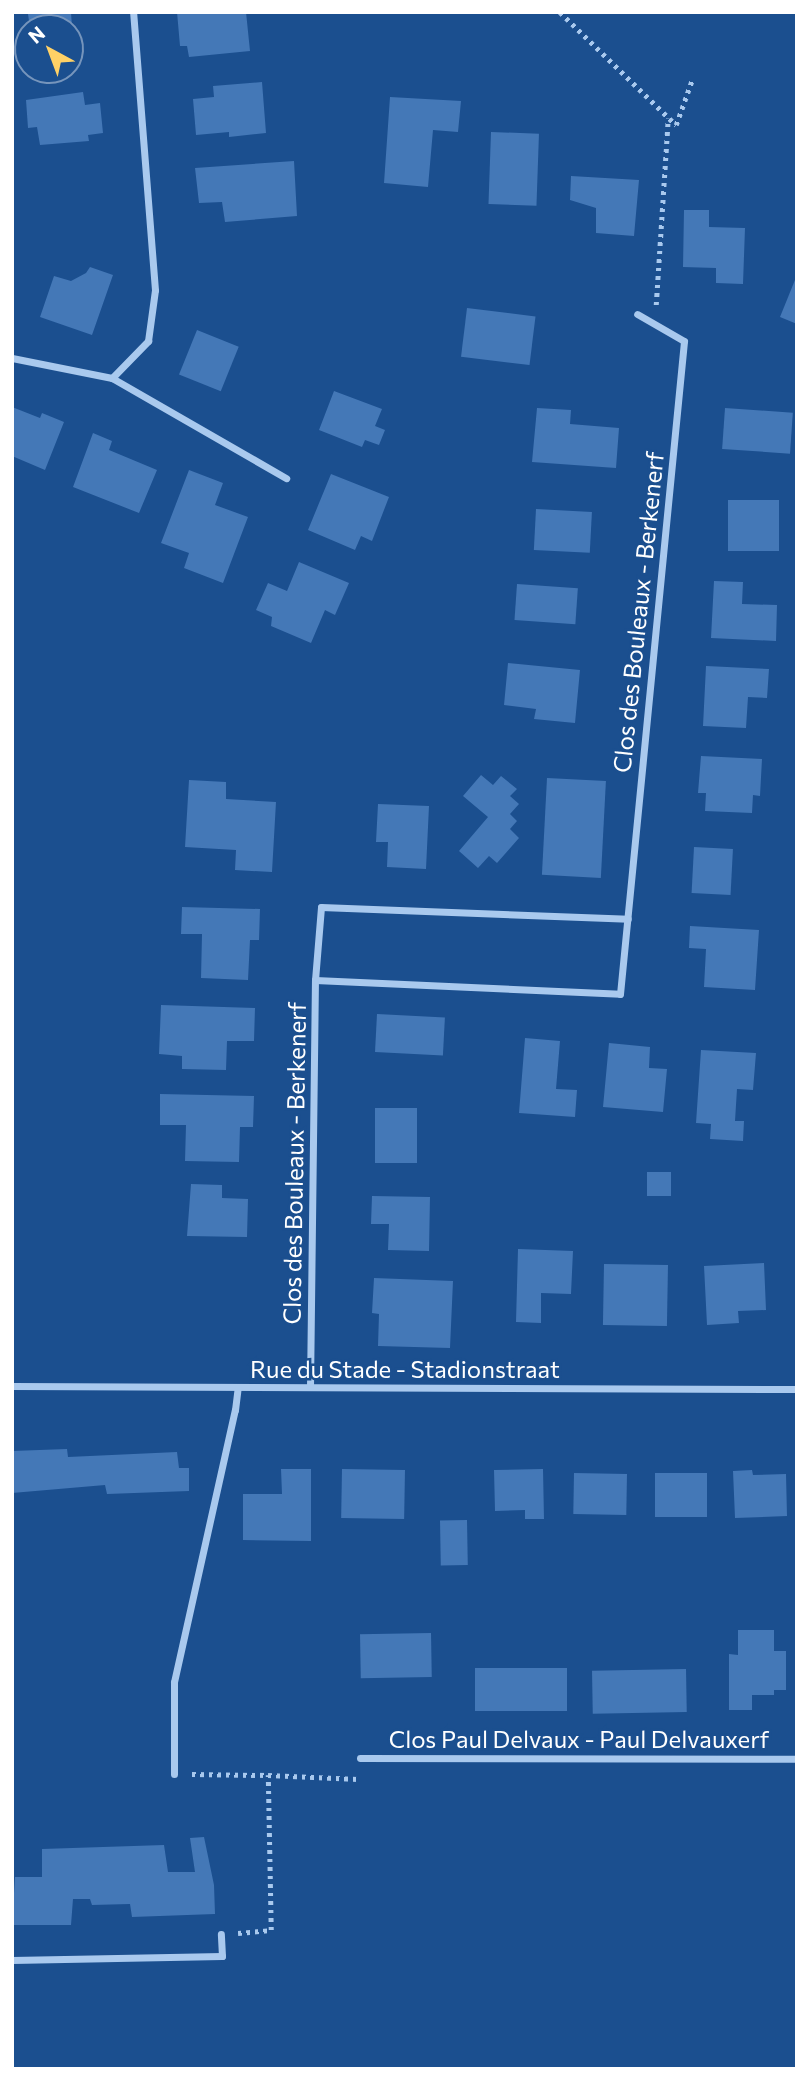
<!DOCTYPE html>
<style>
body{margin:0}
#map{position:relative;width:809px;height:2081px;overflow:hidden;background:#1b4f8f;font-family:Commissioner,sans-serif}
div>[style]{position:absolute}
[style*='--x']{left:calc(var(--x)*1px);top:calc(var(--y)*1px);width:calc(var(--w)*1px);rotate:calc(var(--a)*1deg)}
.building>*{inset:0;background:#4478b7;transform-origin:0 0}
.path>*{height:4.5px;margin-top:-2.25px;transform-origin:0;background:repeating-linear-gradient(90deg,#a9c9ee 0 3.5px,transparent 0 8.5px)}
.street>*{height:7px;margin:-3.5px;padding:0 3.5px;transform-origin:3.5px;border-radius:3.5px;background:#a9c9ee}
span{translate:-50% -50%;white-space:nowrap;text-align:center;line-height:1.15;-webkit-text-stroke:5px #1b4f8f;paint-order:stroke}
.street-label{font-size:24px;color:#fff}
.frame{position:absolute;inset:0;border:14px solid #fff;pointer-events:none}
.north{position:absolute;left:14px;top:14px;width:70px;height:70px;box-sizing:border-box;background:#1b4f8f;border:2px solid #7695bc;border-radius:50%;rotate:319deg;font-size:19px;font-weight:700;line-height:28px;text-align:center;color:#fff}
.north::after{content:'';display:block;margin:auto;width:24px;height:32px;background:#ffd166;clip-path:polygon(50% 0,100% 100%,50% 72%,0 100%)}
</style>
<div id="map">
<div class="building">
<i style="clip-path:polygon(71px 12px,72px 27px,69px 28px,30px 28px,28px 14px)"></i>
<i style="clip-path:polygon(177px 12px,246px 12px,250px 51px,189px 57px,187px 46px,180px 46px)"></i>
<i style="clip-path:polygon(262px 82px,266px 133px,229px 137px,229px 132px,196px 135px,193px 99px,214px 97px,213px 86px)"></i>
<i style="clip-path:polygon(83px 92px,85px 105px,100px 103px,103px 133px,88px 135px,89px 141px,40px 145px,37px 127px,28px 128px,26px 100px)"></i>
<i style="clip-path:polygon(390px 97px,461px 101px,458px 132px,433px 130px,428px 187px,384px 183px)"></i>
<i style="left:491px;top:132px;width:48px;height:72px;rotate:2deg"></i>
<i style="clip-path:polygon(294px 161px,297px 216px,225px 222px,222px 202px,199px 203px,195px 168px)"></i>
<i style="clip-path:polygon(571px 176px,639px 180px,634px 236px,596px 233px,596px 208px,570px 200px)"></i>
<i style="clip-path:polygon(684px 210px,709px 210px,709px 227px,745px 228px,743px 284px,716px 283px,716px 268px,683px 267px)"></i>
<i style="clip-path:polygon(90px 267px,113px 275px,92px 335px,40px 317px,54px 276px,71px 281px,86px 273px)"></i>
<i style="clip-path:polygon(797px 275px,797px 324px,780px 317px)"></i>
<i style="left:467px;top:308px;width:69px;height:49px;rotate:7deg"></i>
<i style="left:197px;top:330px;width:45px;height:48px;rotate:22deg"></i>
<i style="clip-path:polygon(334px 391px,382px 409px,375px 426px,385px 430px,379px 445px,365px 440px,362px 447px,319px 430px)"></i>
<i style="clip-path:polygon(12px 407px,40px 418px,42px 413px,64px 422px,45px 470px,12px 456px)"></i>
<i style="clip-path:polygon(537px 408px,571px 410px,570px 424px,619px 428px,616px 468px,532px 462px)"></i>
<i style="left:725px;top:408px;width:68px;height:41px;rotate:4deg"></i>
<i style="clip-path:polygon(93px 433px,112px 441px,109px 450px,157px 470px,139px 513px,73px 487px)"></i>
<i style="clip-path:polygon(189px 470px,223px 483px,215px 505px,248px 517px,223px 583px,184px 568px,189px 553px,161px 543px)"></i>
<i style="clip-path:polygon(331px 474px,389px 497px,372px 541px,361px 536px,355px 550px,308px 530px)"></i>
<i style="left:728px;top:500px;width:51px;height:51px"></i>
<i style="left:536px;top:509px;width:56px;height:41px;rotate:3deg"></i>
<i style="clip-path:polygon(299px 562px,349px 583px,335px 615px,325px 610px,311px 643px,271px 626px,272px 617px,256px 610px,268px 583px,287px 591px)"></i>
<i style="clip-path:polygon(714px 581px,743px 582px,742px 604px,777px 605px,776px 641px,711px 638px)"></i>
<i style="left:517px;top:584px;width:61px;height:36px;rotate:4deg"></i>
<i style="clip-path:polygon(508px 663px,580px 670px,575px 723px,534px 719px,536px 709px,504px 705px)"></i>
<i style="clip-path:polygon(706px 666px,769px 669px,767px 698px,748px 697px,746px 728px,703px 726px)"></i>
<i style="clip-path:polygon(701px 756px,762px 759px,760px 796px,753px 795px,752px 813px,705px 811px,706px 793px,698px 793px)"></i>
<i style="clip-path:polygon(481px 775px,493px 785px,501px 776px,517px 789px,510px 796px,519px 804px,510px 814px,517px 821px,510px 829px,519px 838px,497px 863px,489px 856px,478px 868px,459px 851px,488px 817px,463px 796px)"></i>
<i style="left:547px;top:778px;width:59px;height:97px;rotate:3deg"></i>
<i style="clip-path:polygon(189px 780px,226px 782px,226px 799px,276px 802px,272px 872px,235px 870px,236px 850px,185px 847px)"></i>
<i style="clip-path:polygon(378px 804px,429px 806px,426px 869px,387px 867px,388px 842px,376px 842px)"></i>
<i style="left:694px;top:847px;width:39px;height:46px;rotate:3deg"></i>
<i style="clip-path:polygon(182px 907px,260px 909px,259px 940px,250px 940px,248px 980px,201px 978px,202px 934px,181px 934px)"></i>
<i style="clip-path:polygon(690px 926px,759px 930px,755px 990px,704px 987px,706px 949px,689px 948px)"></i>
<i style="clip-path:polygon(161px 1005px,255px 1008px,254px 1041px,227px 1041px,226px 1070px,182px 1069px,182px 1056px,159px 1054px)"></i>
<i style="left:377px;top:1014px;width:68px;height:38px;rotate:3deg"></i>
<i style="clip-path:polygon(525px 1038px,560px 1041px,556px 1089px,577px 1090px,575px 1117px,519px 1113px)"></i>
<i style="clip-path:polygon(609px 1043px,650px 1047px,649px 1068px,667px 1069px,663px 1112px,603px 1107px)"></i>
<i style="clip-path:polygon(701px 1050px,756px 1053px,753px 1090px,737px 1089px,735px 1121px,744px 1121px,743px 1141px,710px 1139px,711px 1124px,696px 1123px)"></i>
<i style="clip-path:polygon(160px 1094px,254px 1096px,253px 1127px,240px 1127px,239px 1162px,185px 1161px,186px 1125px,160px 1125px)"></i>
<i style="left:375px;top:1108px;width:42px;height:55px"></i>
<i style="left:647px;top:1172px;width:24px;height:24px"></i>
<i style="clip-path:polygon(191px 1184px,222px 1185px,222px 1198px,248px 1199px,247px 1237px,187px 1236px)"></i>
<i style="clip-path:polygon(372px 1196px,430px 1197px,429px 1251px,388px 1250px,389px 1224px,371px 1224px)"></i>
<i style="clip-path:polygon(518px 1249px,573px 1251px,571px 1294px,541px 1293px,541px 1323px,516px 1322px)"></i>
<i style="clip-path:polygon(764px 1263px,766px 1310px,738px 1311px,739px 1323px,707px 1325px,704px 1266px)"></i>
<i style="left:604px;top:1264px;width:64px;height:61px;rotate:1deg"></i>
<i style="clip-path:polygon(374px 1278px,453px 1281px,450px 1348px,378px 1346px,379px 1314px,372px 1313px)"></i>
<i style="clip-path:polygon(67px 1449px,68px 1457px,177px 1452px,179px 1468px,189px 1468px,189px 1491px,107px 1494px,105px 1485px,12px 1493px,12px 1451px)"></i>
<i style="clip-path:polygon(281px 1469px,311px 1469px,311px 1541px,243px 1540px,243px 1494px,282px 1494px)"></i>
<i style="left:342px;top:1469px;width:63px;height:49px;rotate:1deg"></i>
<i style="clip-path:polygon(543px 1469px,544px 1519px,525px 1519px,525px 1510px,495px 1511px,494px 1470px)"></i>
<i style="clip-path:polygon(752px 1470px,753px 1475px,786px 1474px,787px 1516px,735px 1518px,733px 1471px)"></i>
<i style="left:574px;top:1473px;width:53px;height:41px;rotate:1deg"></i>
<i style="left:655px;top:1473px;width:52px;height:44px"></i>
<i style="left:467px;top:1520px;width:45px;height:27px;rotate:89deg"></i>
<i style="clip-path:polygon(738px 1630px,774px 1630px,774px 1651px,786px 1651px,786px 1690px,774px 1690px,774px 1695px,752px 1695px,752px 1710px,729px 1710px,729px 1654px,738px 1655px)"></i>
<i style="left:431px;top:1633px;width:44px;height:71px;rotate:89deg"></i>
<i style="left:567px;top:1668px;width:43px;height:92px;rotate:90deg"></i>
<i style="left:686px;top:1669px;width:43px;height:94px;rotate:89deg"></i>
<i style="clip-path:polygon(204px 1837px,214px 1885px,215px 1914px,132px 1917px,130px 1904px,92px 1905px,90px 1899px,73px 1899px,71px 1925px,12px 1925px,15px 1877px,42px 1877px,42px 1849px,164px 1845px,168px 1872px,195px 1872px,190px 1838px)"></i>
</div>
<div class="path">
<i style="--x:560;--y:12;--w:162;--a:44.2"></i>
<i style="--x:676;--y:125;--w:48;--a:-70.4"></i>
<i style="--x:656;--y:305;--w:187;--a:-86.3"></i>
<i style="--x:192;--y:1774;--w:76;--a:0.8"></i>
<i style="--x:238;--y:1933;--w:33;--a:-5"></i>
<i style="--x:271;--y:1930;--w:155;--a:-91.1"></i>
<i style="--x:268;--y:1775;--w:90;--a:2.5"></i>
</div>
<div class="street">
<i style="--x:12;--y:358;--w:102;--a:11.3"></i>
<i style="--x:112;--y:378;--w:201;--a:29.9"></i>
<i style="--x:112;--y:378;--w:52;--a:-45.8"></i>
<i style="--x:148;--y:341;--w:51;--a:-82.2"></i>
<i style="--x:155;--y:290;--w:279;--a:-94.5"></i>
<i style="--x:315;--y:980;--w:305;--a:2.6"></i>
<i style="--x:620;--y:994;--w:656;--a:-84.4"></i>
<i style="--x:684;--y:341;--w:54;--a:-150.1"></i>
<i style="--x:12;--y:1386;--w:785;--a:0.22"></i>
<i style="--x:310;--y:1387;--w:407;--a:-89.3"></i>
<i style="--x:315;--y:980;--w:73;--a:-85.3"></i>
<i style="--x:321;--y:907;--w:307;--a:2.2"></i>
<i style="--x:360;--y:1758;--w:437;--a:0.1"></i>
<i style="--x:174;--y:1774;--w:92;--a:-90"></i>
<i style="--x:174;--y:1682;--w:279;--a:-77.4"></i>
<i style="--x:235;--y:1410;--w:23;--a:-83"></i>
<i style="--x:12;--y:1960;--w:210;--a:-1.1"></i>
<i style="--x:222;--y:1956;--w:22;--a:-93"></i>
</div>
<div class="street-label">
<span style="left:638px;top:612px;rotate:-84deg">Clos des Bouleaux - Berkenerf</span>
<span style="left:294px;top:1163px;rotate:-89deg">Clos des Bouleaux - Berkenerf</span>
<span style="left:405px;top:1369px">Rue du Stade - Stadionstraat</span>
<span style="left:579px;top:1739px">Clos Paul Delvaux - Paul Delvauxerf</span>
</div>
<div class="frame"></div>
<div class="north">N</div>
</div>
